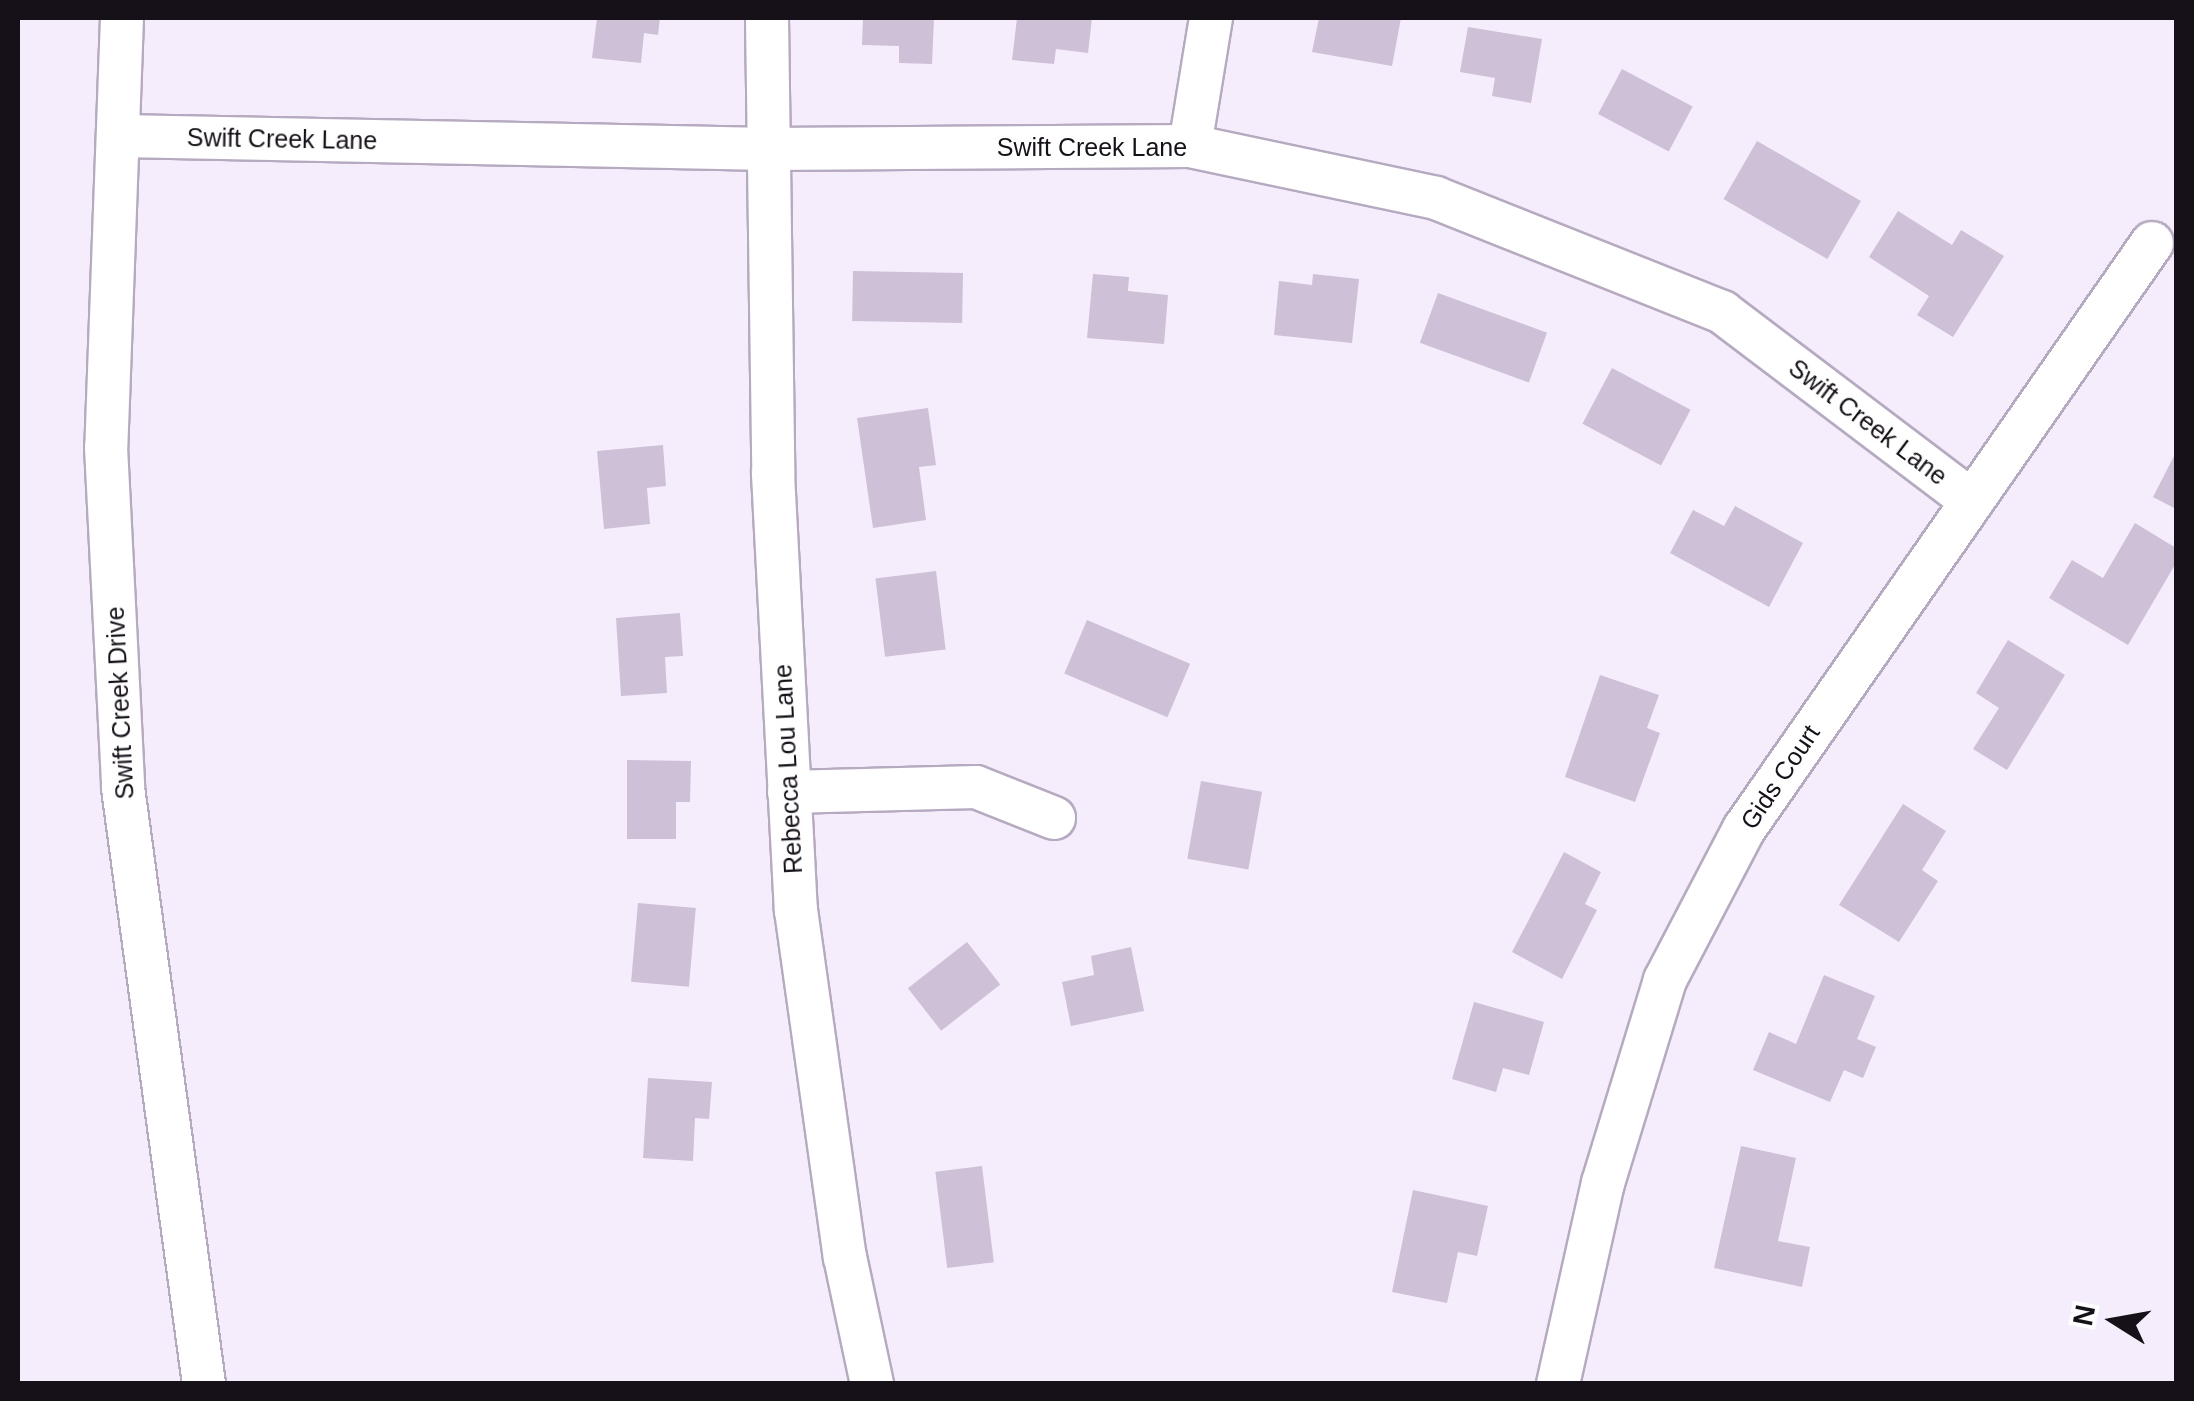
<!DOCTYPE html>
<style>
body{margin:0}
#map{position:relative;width:2194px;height:1401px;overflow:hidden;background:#f5edfc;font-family:Helvetica,sans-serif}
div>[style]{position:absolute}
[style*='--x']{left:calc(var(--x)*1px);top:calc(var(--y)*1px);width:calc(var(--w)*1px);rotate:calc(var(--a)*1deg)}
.building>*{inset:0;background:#cdc0d7;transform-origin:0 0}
.roads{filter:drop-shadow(2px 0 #b6aac0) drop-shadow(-2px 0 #b6aac0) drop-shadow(0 2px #b6aac0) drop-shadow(0 -2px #b6aac0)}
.minor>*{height:42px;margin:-21px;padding:0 21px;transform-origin:21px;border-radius:21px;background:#fff}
span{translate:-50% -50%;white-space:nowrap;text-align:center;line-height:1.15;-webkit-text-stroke:8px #fefefe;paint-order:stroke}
.street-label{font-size:25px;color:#161119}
.frame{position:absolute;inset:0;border:20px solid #161119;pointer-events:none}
.north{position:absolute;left:2064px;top:1271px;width:100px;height:100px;-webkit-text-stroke:8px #fefefe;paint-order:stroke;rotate:281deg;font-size:28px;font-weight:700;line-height:40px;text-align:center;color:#161119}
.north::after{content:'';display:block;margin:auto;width:35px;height:45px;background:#161119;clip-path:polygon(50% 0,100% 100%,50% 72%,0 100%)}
</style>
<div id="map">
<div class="building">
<i style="clip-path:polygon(597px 18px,660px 18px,658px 35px,644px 33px,641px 63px,592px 58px)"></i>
<i style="clip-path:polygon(863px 18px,934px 18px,932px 64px,899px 63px,899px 46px,862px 45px)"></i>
<i style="clip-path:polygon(1017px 18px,1092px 18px,1088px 53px,1056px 49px,1054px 64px,1012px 60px)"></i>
<i style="clip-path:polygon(1319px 18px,1401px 18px,1392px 66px,1312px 52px)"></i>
<i style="clip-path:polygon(1468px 27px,1542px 39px,1531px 103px,1492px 96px,1495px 78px,1460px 72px)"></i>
<i style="left:1622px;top:69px;width:80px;height:51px;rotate:28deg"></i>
<i style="left:1757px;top:141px;width:120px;height:67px;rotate:30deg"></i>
<i style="clip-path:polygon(1898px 211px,1952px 245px,1961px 230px,2004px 256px,1953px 337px,1917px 315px,1929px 296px,1869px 257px)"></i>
<i style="left:853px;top:271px;width:110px;height:50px;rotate:1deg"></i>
<i style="clip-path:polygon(1093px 274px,1129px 277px,1128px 291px,1168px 295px,1164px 344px,1087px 338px)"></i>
<i style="clip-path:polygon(1313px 274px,1359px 279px,1352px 343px,1274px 335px,1279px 281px,1312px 285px)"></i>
<i style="left:1438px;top:293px;width:116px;height:53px;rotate:20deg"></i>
<i style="left:1612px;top:368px;width:89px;height:63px;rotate:28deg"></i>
<i style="clip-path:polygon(928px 408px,936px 465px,919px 467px,926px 520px,873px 528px,857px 418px)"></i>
<i style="clip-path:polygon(663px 445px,666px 486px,647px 488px,650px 524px,604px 529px,597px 451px)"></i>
<i style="clip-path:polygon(2176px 452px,2176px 509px,2153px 497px)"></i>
<i style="clip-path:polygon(1735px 506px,1803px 543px,1769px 607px,1670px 553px,1693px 510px,1724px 526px)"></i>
<i style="clip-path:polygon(2135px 523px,2176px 548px,2176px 563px,2128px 645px,2049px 598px,2072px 560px,2103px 578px)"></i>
<i style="left:936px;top:571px;width:79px;height:61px;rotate:83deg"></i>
<i style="clip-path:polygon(680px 613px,683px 656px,665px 657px,667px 693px,621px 696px,616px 618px)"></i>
<i style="left:1087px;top:620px;width:112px;height:58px;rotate:23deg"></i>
<i style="clip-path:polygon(2008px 640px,2065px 675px,2007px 770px,1973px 749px,1999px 708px,1976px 693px)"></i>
<i style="clip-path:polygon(1600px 675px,1659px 695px,1647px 728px,1660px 733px,1635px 802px,1565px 777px)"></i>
<i style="clip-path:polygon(627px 760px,691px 761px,690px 802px,676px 802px,676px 839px,627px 839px)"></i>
<i style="left:1201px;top:781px;width:62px;height:79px;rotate:10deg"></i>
<i style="clip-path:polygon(1903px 804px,1946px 831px,1922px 870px,1938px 881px,1899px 942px,1839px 905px)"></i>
<i style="clip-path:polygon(1564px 852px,1601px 872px,1585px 904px,1597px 910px,1562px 979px,1512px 952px)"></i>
<i style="left:638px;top:903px;width:58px;height:79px;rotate:5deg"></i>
<i style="left:967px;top:942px;width:54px;height:75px;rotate:52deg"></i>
<i style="clip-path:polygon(1131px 947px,1144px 1011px,1071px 1026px,1062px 982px,1094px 975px,1091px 956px)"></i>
<i style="clip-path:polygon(1824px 975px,1875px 996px,1857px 1039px,1876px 1047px,1863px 1078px,1844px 1070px,1830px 1102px,1753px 1070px,1769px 1032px,1796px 1044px)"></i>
<i style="clip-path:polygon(1474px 1002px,1544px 1022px,1529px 1075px,1503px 1068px,1496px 1092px,1452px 1079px)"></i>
<i style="clip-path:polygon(648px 1078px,712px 1082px,709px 1119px,695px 1118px,693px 1161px,643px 1158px)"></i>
<i style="clip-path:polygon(1741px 1146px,1796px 1158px,1778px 1241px,1810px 1247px,1802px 1287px,1714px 1268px)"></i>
<i style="left:982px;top:1166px;width:97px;height:47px;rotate:83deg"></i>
<i style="clip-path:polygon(1413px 1190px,1488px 1206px,1477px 1256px,1458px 1252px,1447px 1303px,1392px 1292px)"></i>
</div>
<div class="roads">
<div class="minor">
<i style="--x:122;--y:18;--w:429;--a:92.1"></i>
<i style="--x:106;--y:447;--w:341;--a:87.1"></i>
<i style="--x:123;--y:788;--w:601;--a:82.26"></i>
<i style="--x:767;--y:18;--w:456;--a:89.2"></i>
<i style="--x:773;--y:474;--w:437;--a:87"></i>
<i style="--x:796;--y:910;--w:350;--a:82"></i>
<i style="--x:845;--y:1257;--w:130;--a:78"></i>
<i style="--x:121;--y:136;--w:648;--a:1.15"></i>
<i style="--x:769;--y:149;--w:421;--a:-0.4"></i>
<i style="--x:1190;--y:146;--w:251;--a:11.9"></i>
<i style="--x:1436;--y:198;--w:308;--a:21.7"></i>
<i style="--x:1722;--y:312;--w:313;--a:37.1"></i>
<i style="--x:1190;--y:146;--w:130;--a:-80.7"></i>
<i style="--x:789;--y:792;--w:187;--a:-1.5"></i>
<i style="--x:976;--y:787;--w:84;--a:21.7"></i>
<i style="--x:1558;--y:1384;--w:206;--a:-77.4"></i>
<i style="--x:1603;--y:1183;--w:212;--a:-73"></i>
<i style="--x:1665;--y:980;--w:170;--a:-62.4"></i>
<i style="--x:1744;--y:829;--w:714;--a:-55.15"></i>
</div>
</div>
<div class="street-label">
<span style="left:282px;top:139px;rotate:1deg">Swift Creek Lane</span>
<span style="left:1092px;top:147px">Swift Creek Lane</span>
<span style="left:1868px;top:422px;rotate:37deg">Swift Creek Lane</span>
<span style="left:120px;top:703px;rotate:-93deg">Swift Creek Drive</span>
<span style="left:788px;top:769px;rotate:-93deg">Rebecca Lou Lane</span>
<span style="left:1780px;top:777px;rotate:-56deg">Gids Court</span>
</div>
<div class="frame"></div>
<div class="north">N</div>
</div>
